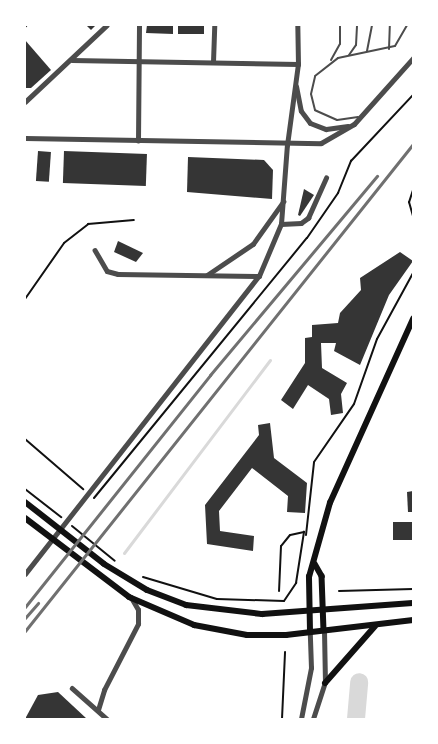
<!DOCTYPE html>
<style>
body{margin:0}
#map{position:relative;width:438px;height:744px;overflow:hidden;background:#fff;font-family:Commissioner,sans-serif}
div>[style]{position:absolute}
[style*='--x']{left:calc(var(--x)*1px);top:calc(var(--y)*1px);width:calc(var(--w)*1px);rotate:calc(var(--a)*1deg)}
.stream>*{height:3px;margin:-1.5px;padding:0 1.5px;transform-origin:1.5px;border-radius:1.5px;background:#d9d9d9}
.river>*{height:18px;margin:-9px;padding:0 9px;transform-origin:9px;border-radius:9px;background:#d9d9d9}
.building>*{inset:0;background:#353535;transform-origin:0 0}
.path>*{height:2px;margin:-1px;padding:0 1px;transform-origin:1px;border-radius:1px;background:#111}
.service>*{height:2px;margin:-1px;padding:0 1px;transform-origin:1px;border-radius:1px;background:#4c4c4c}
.minor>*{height:4.5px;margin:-2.25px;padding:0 2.25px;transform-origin:2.25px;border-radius:2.25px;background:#4c4c4c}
.tertiary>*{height:5px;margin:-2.5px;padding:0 2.5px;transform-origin:2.5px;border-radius:2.5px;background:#4c4c4c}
.secondary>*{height:5.5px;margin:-2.75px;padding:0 2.75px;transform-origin:2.75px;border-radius:2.75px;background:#111}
.primary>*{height:6px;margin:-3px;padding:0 3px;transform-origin:3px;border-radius:3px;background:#111}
.rail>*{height:3px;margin:-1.5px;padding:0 1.5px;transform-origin:1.5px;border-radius:1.5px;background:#707070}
span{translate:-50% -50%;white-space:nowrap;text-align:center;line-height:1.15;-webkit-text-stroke:5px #fff;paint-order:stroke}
.frame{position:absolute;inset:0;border:26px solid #fff;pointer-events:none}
</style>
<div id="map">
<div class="stream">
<i style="--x:124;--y:553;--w:242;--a:-52.9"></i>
</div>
<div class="river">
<i style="--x:356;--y:719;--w:37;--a:-85"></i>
</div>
<div class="building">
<i style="clip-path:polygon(86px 25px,96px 25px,91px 30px)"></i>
<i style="clip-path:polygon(147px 25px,173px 25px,173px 34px,146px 33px)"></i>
<i style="left:178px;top:25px;width:26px;height:9px"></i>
<i style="clip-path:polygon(25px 40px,51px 70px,31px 88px,25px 88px)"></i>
<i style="left:38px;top:151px;width:13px;height:30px;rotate:4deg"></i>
<i style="left:64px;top:151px;width:83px;height:32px;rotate:2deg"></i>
<i style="clip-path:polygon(188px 157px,264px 160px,273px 170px,272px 199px,187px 192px)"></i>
<i style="clip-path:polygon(304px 189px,314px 195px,300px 216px,298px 215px)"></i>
<i style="clip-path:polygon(118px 241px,143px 253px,136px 262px,114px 252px)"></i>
<i style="clip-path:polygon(400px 252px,413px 261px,389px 295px,360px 365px,334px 351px,336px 343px,321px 343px,322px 368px,347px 383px,341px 394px,343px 413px,331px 415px,329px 399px,308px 385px,293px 409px,281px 400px,305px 363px,305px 338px,312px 337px,312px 325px,338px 323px,340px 313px,361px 290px,360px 278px)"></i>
<i style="clip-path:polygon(270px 423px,274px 458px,307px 483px,305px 513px,287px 512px,288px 496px,252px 468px,219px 511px,220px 531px,254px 536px,253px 551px,207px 544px,205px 505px,259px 435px,258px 425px)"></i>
<i style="clip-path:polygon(413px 491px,413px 512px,408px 512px,407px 492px)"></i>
<i style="left:413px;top:522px;width:18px;height:20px;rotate:90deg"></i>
<i style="clip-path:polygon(58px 692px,87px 719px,25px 719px,38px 695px)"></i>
</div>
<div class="path">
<i style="--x:25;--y:27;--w:3;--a:-45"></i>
<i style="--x:413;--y:190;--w:13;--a:108"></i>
<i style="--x:409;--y:202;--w:15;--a:74"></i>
<i style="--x:25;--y:299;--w:68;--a:-55.1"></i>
<i style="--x:64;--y:243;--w:31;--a:-38"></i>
<i style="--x:88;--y:224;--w:46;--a:-5"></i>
<i style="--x:25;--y:439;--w:77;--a:40.8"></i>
<i style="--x:25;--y:489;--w:46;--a:37.9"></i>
<i style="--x:94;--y:498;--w:336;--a:-50.7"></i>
<i style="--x:307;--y:238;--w:55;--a:-55.4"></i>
<i style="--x:338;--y:193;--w:35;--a:-68"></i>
<i style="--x:351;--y:161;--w:91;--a:-46.8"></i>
<i style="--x:72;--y:526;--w:55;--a:39.1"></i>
<i style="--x:306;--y:535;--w:73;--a:-83.7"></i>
<i style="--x:314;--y:462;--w:70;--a:-55.4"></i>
<i style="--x:354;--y:404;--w:69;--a:-70.5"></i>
<i style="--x:377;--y:339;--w:75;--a:-61.4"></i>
<i style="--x:143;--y:577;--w:77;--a:16.6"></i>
<i style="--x:217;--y:599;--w:67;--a:1.7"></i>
<i style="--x:284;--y:601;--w:22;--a:-56"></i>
<i style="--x:296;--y:583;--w:52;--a:-81.1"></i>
<i style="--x:304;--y:532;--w:14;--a:168"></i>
<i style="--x:290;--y:535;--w:14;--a:129"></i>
<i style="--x:281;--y:546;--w:45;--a:92.5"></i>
<i style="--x:339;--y:591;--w:74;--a:-1.5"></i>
<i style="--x:282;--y:719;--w:67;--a:-87.4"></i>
</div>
<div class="service">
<i style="--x:389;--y:49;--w:23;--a:-88"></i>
<i style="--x:367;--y:51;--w:26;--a:-79"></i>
<i style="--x:349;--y:55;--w:12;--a:-55"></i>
<i style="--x:356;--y:45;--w:20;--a:-87"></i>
<i style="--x:331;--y:60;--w:18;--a:-61"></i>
<i style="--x:340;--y:44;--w:19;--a:-90"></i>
<i style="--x:358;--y:117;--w:21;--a:172"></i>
<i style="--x:337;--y:120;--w:24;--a:-156"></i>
<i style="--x:315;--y:110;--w:16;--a:-104"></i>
<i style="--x:311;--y:94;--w:18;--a:-77"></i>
<i style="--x:315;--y:76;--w:29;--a:-38"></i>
<i style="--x:338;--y:58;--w:58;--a:-11.9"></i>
<i style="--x:395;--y:46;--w:24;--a:-60"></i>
</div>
<div class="minor">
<i style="--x:72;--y:60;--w:226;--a:1"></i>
<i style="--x:213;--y:62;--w:37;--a:-88"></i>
<i style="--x:25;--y:102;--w:112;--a:-43.2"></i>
<i style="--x:138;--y:141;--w:116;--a:-89.5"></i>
<i style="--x:281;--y:224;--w:20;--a:-3"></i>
<i style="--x:301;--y:223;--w:9;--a:-36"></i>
<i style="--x:308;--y:218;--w:44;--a:-65.8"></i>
<i style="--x:95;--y:250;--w:24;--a:60"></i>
<i style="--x:107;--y:271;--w:11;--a:15"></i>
<i style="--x:118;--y:274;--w:141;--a:0.8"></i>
<i style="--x:207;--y:275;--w:55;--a:-34"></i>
<i style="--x:253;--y:244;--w:52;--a:-54.5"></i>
<i style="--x:25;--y:574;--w:379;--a:-51.9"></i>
<i style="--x:259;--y:276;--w:56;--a:-67.1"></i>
<i style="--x:281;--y:224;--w:79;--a:-85.7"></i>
<i style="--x:72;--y:688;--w:47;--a:41.5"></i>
<i style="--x:98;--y:710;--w:21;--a:-73"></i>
<i style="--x:104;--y:690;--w:74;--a:-62.7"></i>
<i style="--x:138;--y:624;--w:14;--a:-90"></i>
<i style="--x:138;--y:610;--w:14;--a:-120"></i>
<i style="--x:301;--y:719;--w:52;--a:-78.9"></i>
<i style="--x:311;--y:668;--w:37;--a:-92"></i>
<i style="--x:313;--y:719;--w:38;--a:-72"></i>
<i style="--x:325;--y:683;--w:53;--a:-91.1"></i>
</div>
<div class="tertiary">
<i style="--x:296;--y:86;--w:25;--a:79"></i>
<i style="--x:301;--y:111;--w:15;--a:53"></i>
<i style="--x:310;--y:123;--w:17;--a:21"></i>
<i style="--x:326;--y:129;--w:22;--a:-8"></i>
<i style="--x:25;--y:138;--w:296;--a:1"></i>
<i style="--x:321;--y:143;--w:38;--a:-30"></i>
<i style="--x:354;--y:124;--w:89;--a:-48.2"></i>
<i style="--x:287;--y:145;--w:82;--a:-82.3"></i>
<i style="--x:298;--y:64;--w:39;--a:-91"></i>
</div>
<div class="secondary">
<i style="--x:315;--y:564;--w:14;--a:60"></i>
<i style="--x:322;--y:576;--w:54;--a:87.9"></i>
<i style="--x:310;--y:631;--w:54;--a:-91.1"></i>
<i style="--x:309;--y:577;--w:77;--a:-74.2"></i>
<i style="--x:330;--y:503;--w:202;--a:-65.7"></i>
</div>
<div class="primary">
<i style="--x:25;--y:502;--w:100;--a:38.1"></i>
<i style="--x:104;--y:564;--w:50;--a:31.2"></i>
<i style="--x:147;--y:590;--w:42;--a:21"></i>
<i style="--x:186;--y:605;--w:77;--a:6.8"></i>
<i style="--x:262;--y:614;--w:151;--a:-4.2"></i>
<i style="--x:25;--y:518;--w:131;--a:37.2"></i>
<i style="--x:129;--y:597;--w:71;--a:23.3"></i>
<i style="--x:194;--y:625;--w:54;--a:10.7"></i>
<i style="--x:247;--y:635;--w:39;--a:0"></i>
<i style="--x:286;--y:635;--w:128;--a:-6.7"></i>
<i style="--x:325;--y:683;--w:76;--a:-48.7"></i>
</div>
<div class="rail">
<i style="--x:25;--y:607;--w:297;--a:-51.4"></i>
<i style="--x:210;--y:375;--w:260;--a:-50"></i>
<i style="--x:25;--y:618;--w:20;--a:-49"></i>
<i style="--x:25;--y:631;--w:623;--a:-51.46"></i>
</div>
<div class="frame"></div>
</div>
